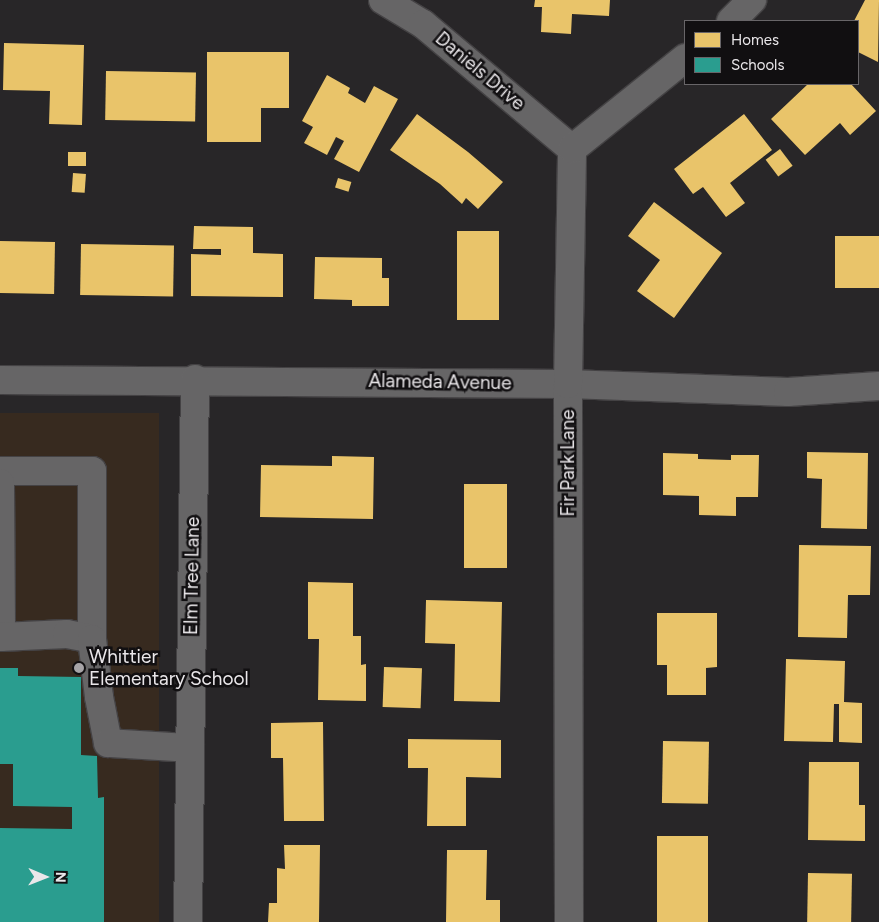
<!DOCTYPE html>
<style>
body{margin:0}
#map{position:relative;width:879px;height:922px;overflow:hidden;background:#282628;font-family:Figtree,sans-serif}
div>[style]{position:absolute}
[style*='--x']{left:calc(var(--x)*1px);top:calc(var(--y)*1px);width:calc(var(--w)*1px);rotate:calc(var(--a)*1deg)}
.education>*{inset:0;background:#372a1f;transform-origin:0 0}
.homes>*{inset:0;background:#e9c46a;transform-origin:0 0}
.schools>*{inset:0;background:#2a9d8f}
.roads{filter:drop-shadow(1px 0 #444244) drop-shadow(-1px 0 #444244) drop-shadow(0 1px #444244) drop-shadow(0 -1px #444244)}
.minor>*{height:28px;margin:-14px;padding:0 14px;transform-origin:14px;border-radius:14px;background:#666566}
.dots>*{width:14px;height:14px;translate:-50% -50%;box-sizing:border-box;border:2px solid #110f11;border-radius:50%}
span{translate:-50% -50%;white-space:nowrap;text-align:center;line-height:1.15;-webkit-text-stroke:5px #110f11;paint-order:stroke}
.street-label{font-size:19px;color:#eae7ea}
.poi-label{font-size:19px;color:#eae7ea}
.left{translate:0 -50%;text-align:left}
.legend{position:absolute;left:684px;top:20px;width:175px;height:65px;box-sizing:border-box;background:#110f11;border:1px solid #686568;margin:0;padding:6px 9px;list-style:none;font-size:15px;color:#eae7ea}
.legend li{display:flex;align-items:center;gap:10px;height:25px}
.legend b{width:25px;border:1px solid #686568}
.north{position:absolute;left:20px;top:852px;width:50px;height:50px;-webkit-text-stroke:4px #110f11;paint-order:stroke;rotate:91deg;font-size:14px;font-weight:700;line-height:20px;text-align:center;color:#eae7ea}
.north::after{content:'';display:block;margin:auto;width:18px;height:22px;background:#eae7ea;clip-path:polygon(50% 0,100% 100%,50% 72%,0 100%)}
</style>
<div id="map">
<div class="education">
<i style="left:0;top:413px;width:159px;height:509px"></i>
</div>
<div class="homes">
<i style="clip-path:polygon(535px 0,610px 0,609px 16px,572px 14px,571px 34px,541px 32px,542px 7px,534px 7px)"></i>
<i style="clip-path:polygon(865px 0,879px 0,878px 62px,858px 52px,858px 21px,854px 21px)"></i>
<i style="clip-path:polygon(4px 43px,84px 45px,82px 125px,49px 124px,50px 91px,3px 90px)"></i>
<i style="clip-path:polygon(207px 52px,289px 52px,289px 108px,261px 108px,261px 142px,207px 142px)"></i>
<i style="left:106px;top:71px;width:90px;height:49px;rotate:1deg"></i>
<i style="clip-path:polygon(327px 75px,350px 88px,348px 93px,365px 103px,374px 86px,398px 99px,359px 172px,334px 159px,344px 141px,336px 137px,327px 155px,304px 143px,313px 127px,302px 121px)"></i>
<i style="clip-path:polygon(808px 84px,851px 84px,876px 111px,850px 135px,840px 123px,805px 155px,771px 119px)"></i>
<i style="clip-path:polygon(417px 114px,468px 152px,503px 182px,478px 209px,466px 198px,462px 204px,440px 184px,390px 150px)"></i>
<i style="clip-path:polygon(744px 114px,772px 150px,730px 183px,745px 203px,726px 217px,703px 187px,693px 194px,674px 169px)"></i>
<i style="left:780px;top:149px;width:21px;height:18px;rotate:53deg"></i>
<i style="left:68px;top:152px;width:18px;height:14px"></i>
<i style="left:73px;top:173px;width:13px;height:19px;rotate:4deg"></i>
<i style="left:338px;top:178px;width:14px;height:10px;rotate:17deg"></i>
<i style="clip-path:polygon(654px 202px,722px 253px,674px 318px,637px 291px,660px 260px,628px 236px)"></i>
<i style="clip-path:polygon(194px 226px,253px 227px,253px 253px,283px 254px,283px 297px,191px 296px,191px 254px,221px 255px,221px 249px,193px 249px)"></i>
<i style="left:457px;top:231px;width:42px;height:89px"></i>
<i style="left:879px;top:236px;width:52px;height:44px;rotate:90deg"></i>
<i style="left:0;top:241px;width:55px;height:52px;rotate:1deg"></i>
<i style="left:81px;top:244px;width:93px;height:51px;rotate:1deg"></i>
<i style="clip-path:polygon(315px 257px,382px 258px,382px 278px,389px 278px,389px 306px,352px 306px,352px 300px,314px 299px)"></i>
<i style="clip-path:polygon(807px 452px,868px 453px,867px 529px,821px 528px,822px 479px,807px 478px)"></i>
<i style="clip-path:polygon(663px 453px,698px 454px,698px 459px,731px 460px,731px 455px,759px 455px,758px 497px,736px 497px,736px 516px,699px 515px,699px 496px,663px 495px)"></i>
<i style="clip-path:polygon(332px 456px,374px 457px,373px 519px,260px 517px,261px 465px,332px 466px)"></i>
<i style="left:464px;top:484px;width:43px;height:84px"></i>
<i style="clip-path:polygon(799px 545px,871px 546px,870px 595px,848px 595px,847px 638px,798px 637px)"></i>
<i style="clip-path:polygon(308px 582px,353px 583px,353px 636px,361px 636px,361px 665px,366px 664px,366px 701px,318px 700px,319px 639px,308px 639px)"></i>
<i style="clip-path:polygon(426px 600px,502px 602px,500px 702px,454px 701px,455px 644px,425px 643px)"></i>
<i style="clip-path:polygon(657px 613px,717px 613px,717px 667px,706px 668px,706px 695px,667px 695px,667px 665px,657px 665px)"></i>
<i style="clip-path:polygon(786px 659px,845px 661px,844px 702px,862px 703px,862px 743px,839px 742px,839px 704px,834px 704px,833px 742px,784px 741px)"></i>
<i style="left:384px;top:667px;width:38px;height:40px;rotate:2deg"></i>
<i style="clip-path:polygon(323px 722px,324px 821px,284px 821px,283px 758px,271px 758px,271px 723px)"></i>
<i style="clip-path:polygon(408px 739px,501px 740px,501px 778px,466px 777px,466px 826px,427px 826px,428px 768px,408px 768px)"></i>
<i style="left:663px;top:741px;width:46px;height:62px;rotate:1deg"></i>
<i style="clip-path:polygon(809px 762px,859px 762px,859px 805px,865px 805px,865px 841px,808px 840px)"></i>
<i style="left:708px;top:836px;width:86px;height:51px;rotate:90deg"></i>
<i style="clip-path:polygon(284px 845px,320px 845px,319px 922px,268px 922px,269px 903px,277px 903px,277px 868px,285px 869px)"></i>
<i style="clip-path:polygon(447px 850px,487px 850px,486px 900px,500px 900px,500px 922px,446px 922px)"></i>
<i style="left:808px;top:873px;width:44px;height:49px;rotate:1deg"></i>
</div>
<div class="schools">
<i style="clip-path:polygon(0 668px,18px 668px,18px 676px,81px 677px,81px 755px,97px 756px,98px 798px,104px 797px,104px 922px,0 922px,0 828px,72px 829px,72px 807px,13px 806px,13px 764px,0 764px)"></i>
</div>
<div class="roads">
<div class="minor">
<i style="--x:383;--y:0;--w:47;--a:31"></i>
<i style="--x:423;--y:24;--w:194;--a:40"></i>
<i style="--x:731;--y:21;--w:30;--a:-45"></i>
<i style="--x:0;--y:380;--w:568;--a:0.4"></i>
<i style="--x:568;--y:384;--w:220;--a:2.1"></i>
<i style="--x:788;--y:392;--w:91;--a:-3.8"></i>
<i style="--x:0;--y:471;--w:92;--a:0"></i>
<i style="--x:92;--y:471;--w:168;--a:90"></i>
<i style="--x:0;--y:483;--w:154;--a:89.6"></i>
<i style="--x:0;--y:637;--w:67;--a:-2.6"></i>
<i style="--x:67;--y:634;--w:25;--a:11"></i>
<i style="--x:92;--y:639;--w:58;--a:83.1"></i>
<i style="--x:99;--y:697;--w:47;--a:78.9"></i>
<i style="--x:108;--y:743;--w:82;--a:3.5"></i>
<i style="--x:188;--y:922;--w:543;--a:-89.26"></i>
<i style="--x:569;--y:922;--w:538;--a:-90.11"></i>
<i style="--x:568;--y:384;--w:235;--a:-89"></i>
<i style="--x:572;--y:149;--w:145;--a:-38.8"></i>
</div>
</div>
<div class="dots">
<i style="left:79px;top:668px;background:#a6a3a6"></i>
</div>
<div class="street-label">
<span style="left:480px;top:71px;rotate:40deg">Daniels Drive</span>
<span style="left:440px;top:382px;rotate:1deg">Alameda Avenue</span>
<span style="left:568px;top:463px;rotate:-90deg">Fir Park Lane</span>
<span style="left:192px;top:576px;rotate:-89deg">Elm Tree Lane</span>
</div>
<div class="poi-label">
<span class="left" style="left:89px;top:668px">Whittier<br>Elementary School</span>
</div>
<ul class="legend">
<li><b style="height:14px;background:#e9c46a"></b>Homes</li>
<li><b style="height:14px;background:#2a9d8f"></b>Schools</li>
</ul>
<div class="north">N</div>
</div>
